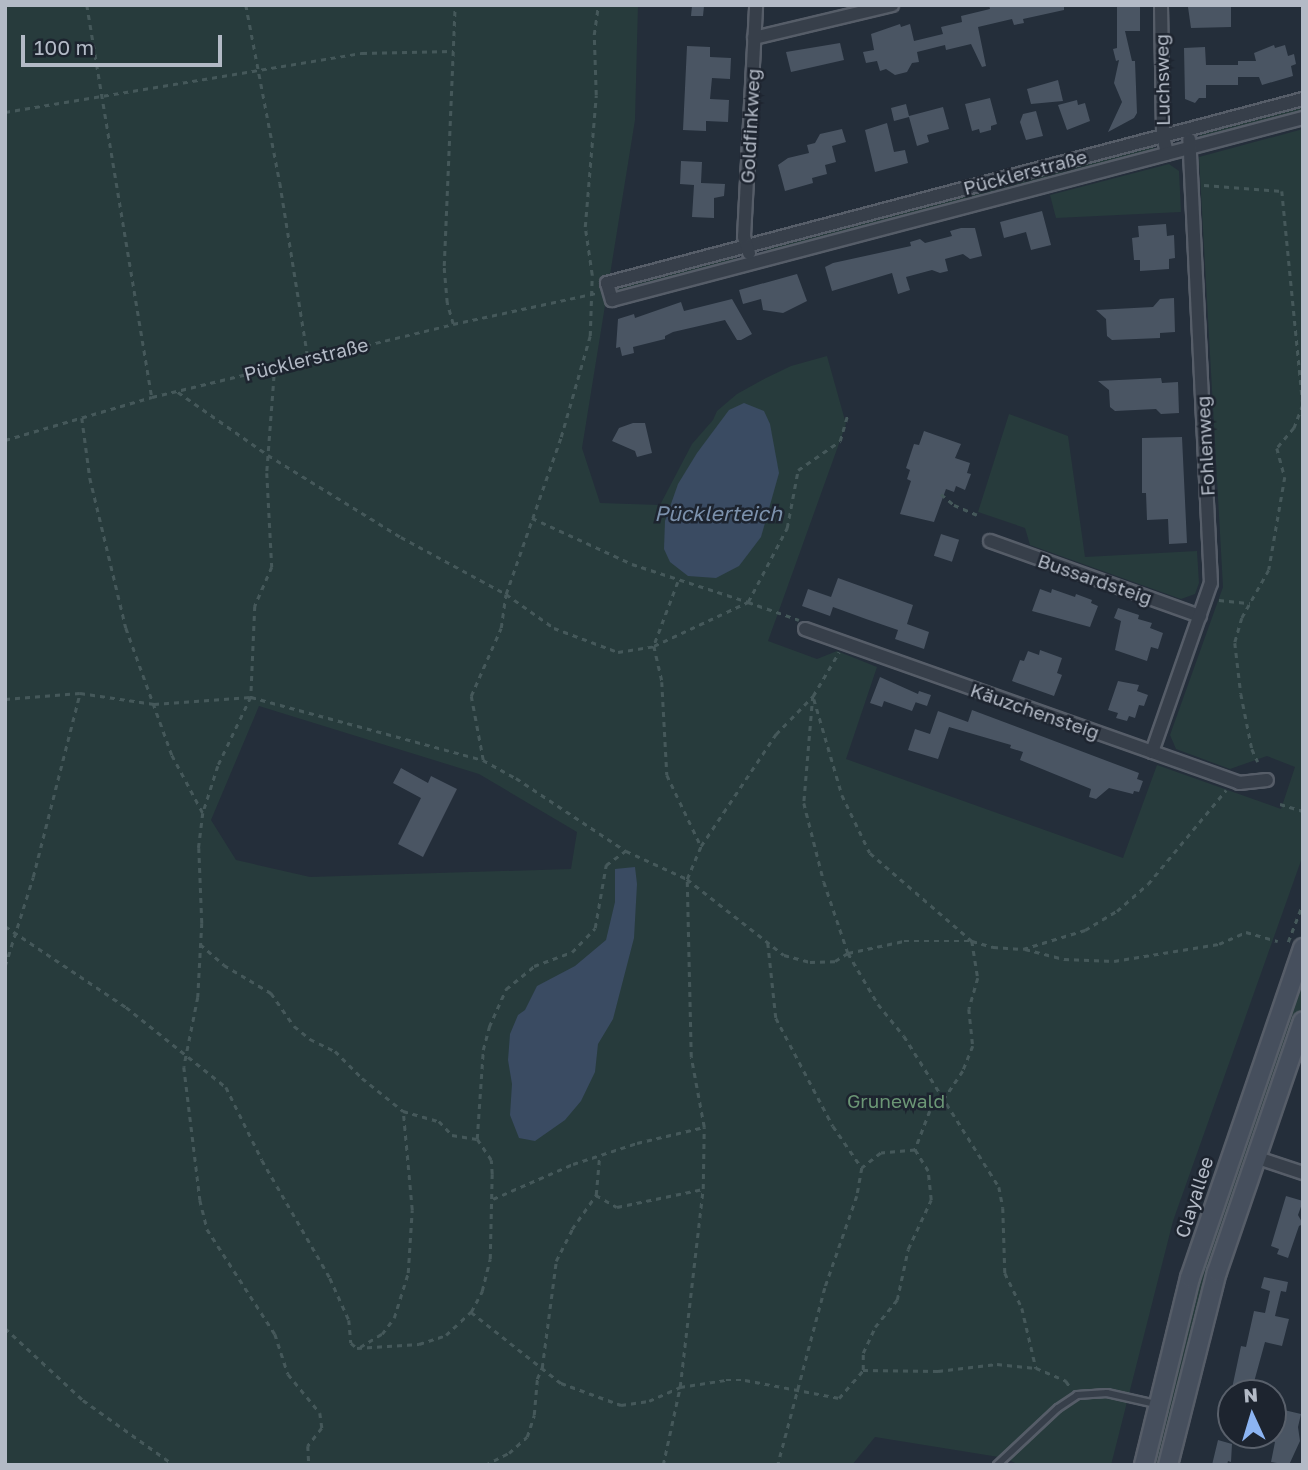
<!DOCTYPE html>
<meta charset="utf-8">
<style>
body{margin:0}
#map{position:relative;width:1308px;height:1470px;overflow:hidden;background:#242e3a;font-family:"Golos Text",sans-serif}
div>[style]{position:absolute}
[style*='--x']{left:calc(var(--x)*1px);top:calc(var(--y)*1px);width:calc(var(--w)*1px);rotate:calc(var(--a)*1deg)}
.green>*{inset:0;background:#273b3c;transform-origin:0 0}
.water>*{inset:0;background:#3a4b62}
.building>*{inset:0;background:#4a5563;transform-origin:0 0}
.path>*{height:2.5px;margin-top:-1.25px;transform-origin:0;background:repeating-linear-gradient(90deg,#45585a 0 5px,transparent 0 10px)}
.roads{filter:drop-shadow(2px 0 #565d68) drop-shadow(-2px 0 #565d68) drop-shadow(0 2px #565d68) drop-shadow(0 -2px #565d68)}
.lane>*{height:6px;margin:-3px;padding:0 3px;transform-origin:3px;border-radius:3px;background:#373f4a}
.street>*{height:12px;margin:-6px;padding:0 6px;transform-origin:6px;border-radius:6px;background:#373f4a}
.secondary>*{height:18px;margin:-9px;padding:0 9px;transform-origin:9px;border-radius:9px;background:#464f5d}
span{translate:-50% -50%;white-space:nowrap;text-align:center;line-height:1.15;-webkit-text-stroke:5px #1d242f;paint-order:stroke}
.street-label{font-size:19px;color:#b3bac6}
.park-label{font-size:19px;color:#6b9675}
.water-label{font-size:21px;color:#7c91ac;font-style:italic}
.frame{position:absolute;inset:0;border:7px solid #b3bac6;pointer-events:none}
.north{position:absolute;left:1217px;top:1379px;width:70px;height:70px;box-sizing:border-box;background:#1d242f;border:2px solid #59606b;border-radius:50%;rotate:356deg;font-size:19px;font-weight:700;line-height:28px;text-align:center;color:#b3bac6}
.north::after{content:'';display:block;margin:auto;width:24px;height:32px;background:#8cb4f2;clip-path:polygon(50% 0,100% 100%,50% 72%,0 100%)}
.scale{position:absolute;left:21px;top:35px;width:201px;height:32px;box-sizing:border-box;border:4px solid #b3bac6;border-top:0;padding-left:9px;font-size:21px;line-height:24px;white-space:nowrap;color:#b3bac6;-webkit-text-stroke:5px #1d242f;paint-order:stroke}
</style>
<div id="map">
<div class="green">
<i style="clip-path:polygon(evenodd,5px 5px,638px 5px,635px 120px,582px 448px,600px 503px,660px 505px,692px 444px,713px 420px,717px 411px,737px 394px,766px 378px,791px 366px,827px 356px,846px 424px,768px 641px,817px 659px,837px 651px,877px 667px,846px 759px,1123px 858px,1157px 765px,1281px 809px,1295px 767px,1267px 756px,1230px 769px,1176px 749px,1170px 735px,1223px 587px,1199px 157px,1303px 129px,1303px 855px,1173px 1221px,1111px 1465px,1019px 1465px,1005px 1458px,875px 1437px,852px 1465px,5px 1465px,5px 5px,259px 706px,479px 774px,577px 832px,571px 869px,310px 877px,236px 860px,211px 820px,259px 706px)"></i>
<i style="clip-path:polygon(1303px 105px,1303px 113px,1200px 137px,1200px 132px)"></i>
<i style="clip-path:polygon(1153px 144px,1155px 151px,768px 253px,764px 248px)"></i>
<i style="clip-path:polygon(1169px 164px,1179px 171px,1181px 212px,1056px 218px,1050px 195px)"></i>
<i style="left:734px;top:254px;width:7px;height:123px;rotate:74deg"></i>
<i style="clip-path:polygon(1009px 414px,1068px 436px,1085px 557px,1197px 551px,1199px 583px,1195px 594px,1181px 599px,1030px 545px,1025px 528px,978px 512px)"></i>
<i style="clip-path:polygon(1303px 969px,1303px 1003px,1254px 1139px,1161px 1465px,1150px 1465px,1194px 1288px)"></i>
</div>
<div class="water">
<i style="clip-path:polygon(744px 403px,764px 411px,770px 424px,779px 473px,761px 537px,739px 566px,716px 578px,688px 576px,670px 562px,664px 549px,665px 521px,678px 484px,697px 453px,729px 410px)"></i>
<i style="clip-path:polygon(635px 867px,637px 884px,634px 938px,613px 1019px,598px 1044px,595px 1072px,581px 1101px,565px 1120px,535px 1141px,519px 1138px,510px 1115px,512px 1084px,508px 1060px,510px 1034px,518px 1015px,525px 1010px,537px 986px,575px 966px,606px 940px,615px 902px,615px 869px)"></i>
</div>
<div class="building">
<i style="clip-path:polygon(989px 5px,1064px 5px,1064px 10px,1023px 19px,1024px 23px,1014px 25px,1012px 19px,978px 27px,986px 66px,982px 67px,971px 44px,946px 50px,945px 45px,917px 52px,919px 62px,912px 63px,907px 72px,895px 75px,886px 69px,880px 71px,877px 61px,866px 63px,863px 52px,874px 50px,871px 34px,900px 24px,901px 27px,910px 24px,914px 41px,943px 34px,941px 27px,962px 22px,961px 16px,990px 9px)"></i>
<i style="clip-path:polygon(1117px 5px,1140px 5px,1140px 31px,1125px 31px,1132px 61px,1135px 61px,1137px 113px,1134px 118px,1108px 132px,1122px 102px,1114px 83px,1119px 60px,1116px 61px,1113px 49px,1117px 48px)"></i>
<i style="clip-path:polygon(1198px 5px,1231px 5px,1231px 27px,1191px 28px,1188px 7px)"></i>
<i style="clip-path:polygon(692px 6px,704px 6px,703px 16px,691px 16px)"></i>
<i style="clip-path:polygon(840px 43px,844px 60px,791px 72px,786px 52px)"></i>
<i style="clip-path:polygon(1274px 45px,1275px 48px,1285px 45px,1288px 56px,1294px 54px,1296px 64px,1291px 66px,1293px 76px,1262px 85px,1259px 77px,1238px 77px,1238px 85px,1206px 85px,1206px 98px,1199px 98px,1195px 103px,1185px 99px,1184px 48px,1205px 47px,1206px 65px,1238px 65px,1238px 61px,1256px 61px,1254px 53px)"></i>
<i style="clip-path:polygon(687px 46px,710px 47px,710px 57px,731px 58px,730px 79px,712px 78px,710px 99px,729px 100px,728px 122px,706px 121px,706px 131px,683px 130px)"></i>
<i style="clip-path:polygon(1058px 80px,1063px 101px,1031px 104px,1027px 89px)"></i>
<i style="clip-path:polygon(990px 98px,997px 124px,991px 126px,991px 130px,980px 133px,979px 129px,972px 131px,965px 104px)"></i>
<i style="clip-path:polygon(1077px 100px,1078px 105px,1085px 103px,1090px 121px,1067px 130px,1058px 105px)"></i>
<i style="clip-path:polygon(906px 104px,909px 116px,943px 107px,949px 129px,927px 135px,929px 142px,917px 146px,909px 117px,894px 121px,891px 108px)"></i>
<i style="clip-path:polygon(1036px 111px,1043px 136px,1026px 140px,1020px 122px,1023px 114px)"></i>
<i style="clip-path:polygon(887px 123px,894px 152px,905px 150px,908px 163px,875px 172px,865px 130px)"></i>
<i style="clip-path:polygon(842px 129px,846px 142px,832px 146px,836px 162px,825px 165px,827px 174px,812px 178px,813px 183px,785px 191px,778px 165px,788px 158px,809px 153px,807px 145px,815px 143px,820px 134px)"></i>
<i style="clip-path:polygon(681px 161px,702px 162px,701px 183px,725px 184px,724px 196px,714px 198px,714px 218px,692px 217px,694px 185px,680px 184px)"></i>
<i style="clip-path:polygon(1042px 211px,1051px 245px,1031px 250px,1026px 232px,1004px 238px,1000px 222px)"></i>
<i style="clip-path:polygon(1166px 224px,1167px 236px,1174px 235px,1175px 258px,1169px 259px,1169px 269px,1140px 271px,1140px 260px,1134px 260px,1132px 238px,1139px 237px,1138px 226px)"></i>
<i style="clip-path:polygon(961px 228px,975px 228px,982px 256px,970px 259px,963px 254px,945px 259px,948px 271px,940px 273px,932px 270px,906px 277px,910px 290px,898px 294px,892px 273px,832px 291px,825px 267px,833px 263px,911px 246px,910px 242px,920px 239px,925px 243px,952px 236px,950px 231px)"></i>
<i style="clip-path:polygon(797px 274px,807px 301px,783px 313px,763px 310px,761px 299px,743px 304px,739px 290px)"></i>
<i style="clip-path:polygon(1174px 298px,1175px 332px,1160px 333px,1160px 338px,1112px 340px,1107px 336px,1106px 319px,1096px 310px,1153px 307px,1160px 299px)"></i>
<i style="clip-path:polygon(732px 299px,752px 334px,741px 340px,737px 340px,725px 320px,673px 332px,665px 336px,665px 339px,633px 347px,634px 353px,622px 356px,620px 347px,616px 348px,618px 319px,634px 314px,635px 318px,681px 302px,684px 311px)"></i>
<i style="clip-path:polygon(1161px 378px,1162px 383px,1178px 382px,1179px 413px,1161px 414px,1156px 409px,1115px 411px,1110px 407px,1109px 390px,1098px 381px)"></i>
<i style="clip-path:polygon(633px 423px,645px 423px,652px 453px,637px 457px,635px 451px,612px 441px,619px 428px)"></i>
<i style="clip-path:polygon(924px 431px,961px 444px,955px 458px,970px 463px,967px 473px,971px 474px,965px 490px,956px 486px,954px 492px,946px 489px,934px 522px,900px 514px,911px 481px,907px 479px,910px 470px,906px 468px,914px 444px,919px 445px)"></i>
<i style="clip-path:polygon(1182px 437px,1187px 543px,1169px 544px,1168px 519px,1147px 520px,1146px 493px,1142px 493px,1142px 438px)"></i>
<i style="left:941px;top:534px;width:19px;height:23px;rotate:18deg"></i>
<i style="clip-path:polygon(838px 578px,913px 605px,907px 624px,929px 632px,924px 649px,895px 639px,898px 630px,866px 619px,833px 607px,830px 616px,802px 606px,808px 589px,831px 597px)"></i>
<i style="clip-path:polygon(1040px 589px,1051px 593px,1052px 589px,1075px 597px,1076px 594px,1092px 600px,1091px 603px,1098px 606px,1090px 627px,1032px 611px)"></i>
<i style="clip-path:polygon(1118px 608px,1139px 615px,1138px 619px,1152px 623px,1150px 628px,1163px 633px,1158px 649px,1151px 647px,1147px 661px,1115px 650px,1121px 621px,1114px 618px)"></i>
<i style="clip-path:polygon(1040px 650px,1062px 658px,1057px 673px,1062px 675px,1054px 696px,1012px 681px,1020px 660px,1024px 661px,1028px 651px,1039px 655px)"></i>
<i style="clip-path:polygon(880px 677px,918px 694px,919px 691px,931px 695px,927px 706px,915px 702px,917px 699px,912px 711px,884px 701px,882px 707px,870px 703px)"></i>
<i style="clip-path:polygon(1118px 681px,1139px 685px,1137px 691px,1148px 695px,1144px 706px,1139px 705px,1135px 718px,1129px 716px,1127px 721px,1116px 718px,1118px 713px,1108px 710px)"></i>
<i style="clip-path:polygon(972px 710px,1139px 773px,1137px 779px,1143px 781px,1139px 792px,1134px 791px,1133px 794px,1109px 788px,1096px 799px,1089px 797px,1091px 789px,1020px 760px,1023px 752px,1010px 748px,1011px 745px,949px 727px,938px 759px,908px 750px,915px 729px,930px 734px,938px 711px,968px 722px)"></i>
<i style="clip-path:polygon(401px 768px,428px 783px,431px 776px,457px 789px,423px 857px,398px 844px,421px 798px,393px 783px)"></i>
<i style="clip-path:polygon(1286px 1196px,1303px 1201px,1298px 1215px,1303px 1224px,1299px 1226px,1288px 1258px,1277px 1254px,1279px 1249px,1271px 1246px)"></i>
<i style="clip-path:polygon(1264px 1277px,1288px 1282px,1286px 1292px,1281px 1291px,1275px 1316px,1289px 1319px,1282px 1346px,1265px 1342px,1251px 1393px,1231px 1393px,1241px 1346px,1246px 1347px,1254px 1311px,1265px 1313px,1270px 1291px,1261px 1288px)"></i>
<i style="clip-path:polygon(1284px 1410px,1301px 1414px,1298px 1427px,1300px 1441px,1289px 1465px,1271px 1462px,1275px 1442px,1271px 1441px)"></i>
<i style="clip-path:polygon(1218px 1440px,1232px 1444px,1231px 1462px,1228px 1461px,1227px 1465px,1212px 1465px)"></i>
</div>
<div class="path">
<i style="--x:87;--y:5;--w:396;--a:80.6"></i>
<i style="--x:246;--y:5;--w:181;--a:79.2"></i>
<i style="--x:280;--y:183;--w:176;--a:80.9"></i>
<i style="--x:5;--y:112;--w:362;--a:-9.4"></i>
<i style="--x:362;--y:53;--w:91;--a:-1.3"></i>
<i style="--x:1204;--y:185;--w:78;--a:4.4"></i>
<i style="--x:1282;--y:191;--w:215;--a:84.4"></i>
<i style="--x:1303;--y:405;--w:25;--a:111"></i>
<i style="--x:1294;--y:428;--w:26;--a:130"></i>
<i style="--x:1277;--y:448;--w:30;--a:75"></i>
<i style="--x:1285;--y:477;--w:94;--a:99.8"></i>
<i style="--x:1269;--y:570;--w:55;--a:119.4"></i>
<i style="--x:1242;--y:618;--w:26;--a:106"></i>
<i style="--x:1235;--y:643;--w:51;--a:83.3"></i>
<i style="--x:1241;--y:694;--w:56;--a:78.7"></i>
<i style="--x:1252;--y:749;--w:14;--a:65"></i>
<i style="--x:453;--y:324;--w:22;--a:-106"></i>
<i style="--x:447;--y:303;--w:37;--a:-95"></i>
<i style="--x:444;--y:266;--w:261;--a:-87.6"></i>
<i style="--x:275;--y:366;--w:107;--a:94.3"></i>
<i style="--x:267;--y:473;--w:94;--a:87"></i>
<i style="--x:272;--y:567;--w:43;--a:113.6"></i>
<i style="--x:255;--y:606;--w:91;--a:92.5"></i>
<i style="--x:251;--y:697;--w:76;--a:115.6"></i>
<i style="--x:218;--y:766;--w:49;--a:107.7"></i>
<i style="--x:203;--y:813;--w:35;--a:97"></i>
<i style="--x:199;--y:848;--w:75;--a:87.7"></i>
<i style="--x:202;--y:923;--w:74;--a:93.1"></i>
<i style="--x:198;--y:997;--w:71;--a:101.3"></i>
<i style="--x:184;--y:1067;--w:134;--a:83.1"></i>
<i style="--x:200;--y:1200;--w:30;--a:76"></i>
<i style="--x:207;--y:1229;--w:125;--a:57.1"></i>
<i style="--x:275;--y:1334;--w:42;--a:72"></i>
<i style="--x:288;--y:1374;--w:50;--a:50.6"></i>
<i style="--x:320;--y:1413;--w:15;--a:82"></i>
<i style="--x:322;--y:1428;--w:23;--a:128"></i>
<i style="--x:308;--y:1446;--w:19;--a:87"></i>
<i style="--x:178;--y:392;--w:110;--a:35"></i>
<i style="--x:268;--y:455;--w:156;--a:31.7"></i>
<i style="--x:401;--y:537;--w:119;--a:28.5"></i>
<i style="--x:506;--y:594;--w:59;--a:35.3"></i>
<i style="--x:554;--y:628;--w:68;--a:20.6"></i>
<i style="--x:618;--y:652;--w:36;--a:-9"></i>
<i style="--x:654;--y:646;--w:104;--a:-25.1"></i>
<i style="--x:748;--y:602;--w:54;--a:19.4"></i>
<i style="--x:82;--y:418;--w:61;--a:82.4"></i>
<i style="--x:90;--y:478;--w:154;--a:76.5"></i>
<i style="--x:126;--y:628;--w:135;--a:70.1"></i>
<i style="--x:172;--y:755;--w:66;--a:61.9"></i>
<i style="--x:5;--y:440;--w:153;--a:-16.3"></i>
<i style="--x:152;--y:397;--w:310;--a:-13.6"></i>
<i style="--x:453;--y:324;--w:146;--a:-12.2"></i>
<i style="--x:941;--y:494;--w:17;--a:40"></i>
<i style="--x:954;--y:505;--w:25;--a:23"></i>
<i style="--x:532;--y:518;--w:110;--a:24.7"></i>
<i style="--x:632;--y:564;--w:122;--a:18.1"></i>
<i style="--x:748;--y:602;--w:84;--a:-62.2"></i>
<i style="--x:787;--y:528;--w:59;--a:-79.3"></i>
<i style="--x:798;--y:470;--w:51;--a:-34.6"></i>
<i style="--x:840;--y:441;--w:26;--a:-74"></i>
<i style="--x:678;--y:582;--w:68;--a:110.6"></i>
<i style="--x:654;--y:646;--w:37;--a:77"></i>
<i style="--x:662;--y:682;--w:93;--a:86.9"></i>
<i style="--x:667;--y:775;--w:79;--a:64.4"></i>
<i style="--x:1219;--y:600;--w:31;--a:6"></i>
<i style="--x:813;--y:696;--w:107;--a:94.8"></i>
<i style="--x:804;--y:803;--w:81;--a:75.8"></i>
<i style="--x:824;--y:882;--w:75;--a:71.3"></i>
<i style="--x:848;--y:953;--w:59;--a:59.5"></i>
<i style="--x:878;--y:1004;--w:41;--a:50.9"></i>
<i style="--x:904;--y:1036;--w:178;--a:57.8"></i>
<i style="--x:999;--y:1187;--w:21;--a:79"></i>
<i style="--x:1003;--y:1208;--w:65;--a:88.2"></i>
<i style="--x:1005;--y:1273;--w:39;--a:64"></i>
<i style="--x:1022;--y:1308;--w:62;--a:76.9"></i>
<i style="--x:1036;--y:1368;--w:33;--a:23"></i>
<i style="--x:1066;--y:1381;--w:7;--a:56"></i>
<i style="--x:5;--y:699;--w:75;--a:-4.6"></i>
<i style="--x:80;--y:693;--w:75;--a:8.5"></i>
<i style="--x:154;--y:704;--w:97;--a:-4.1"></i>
<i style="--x:251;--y:697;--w:240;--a:15.2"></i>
<i style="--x:483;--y:760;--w:38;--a:29"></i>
<i style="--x:516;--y:778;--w:132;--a:33.6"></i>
<i style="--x:626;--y:851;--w:67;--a:24.7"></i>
<i style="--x:687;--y:879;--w:123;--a:38.1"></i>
<i style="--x:784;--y:955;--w:27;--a:15"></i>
<i style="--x:810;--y:962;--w:25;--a:-2"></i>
<i style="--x:835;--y:961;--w:15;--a:-32"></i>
<i style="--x:848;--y:953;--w:57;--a:-12.1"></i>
<i style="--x:904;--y:941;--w:68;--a:0"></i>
<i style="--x:972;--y:941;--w:22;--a:16"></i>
<i style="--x:993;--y:947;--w:30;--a:4"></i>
<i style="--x:1023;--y:949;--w:65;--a:-17"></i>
<i style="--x:1085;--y:930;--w:37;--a:-31"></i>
<i style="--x:1117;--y:911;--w:41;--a:-41.1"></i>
<i style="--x:1148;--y:884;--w:122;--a:-50.3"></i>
<i style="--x:814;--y:699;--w:100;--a:73.7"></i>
<i style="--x:842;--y:795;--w:64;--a:64.2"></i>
<i style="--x:870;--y:853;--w:135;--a:40.8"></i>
<i style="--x:972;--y:941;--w:37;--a:81"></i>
<i style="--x:978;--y:978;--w:32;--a:106"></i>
<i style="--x:969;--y:1009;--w:37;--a:84"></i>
<i style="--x:973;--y:1046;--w:27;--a:112"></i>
<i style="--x:963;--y:1071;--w:34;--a:124"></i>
<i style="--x:944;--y:1099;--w:18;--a:139"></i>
<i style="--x:930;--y:1111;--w:42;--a:111"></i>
<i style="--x:915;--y:1150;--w:34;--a:175"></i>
<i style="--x:881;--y:1153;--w:24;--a:142"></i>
<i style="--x:483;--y:760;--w:65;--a:-100.6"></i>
<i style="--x:471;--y:696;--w:74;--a:-66.2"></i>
<i style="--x:501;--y:628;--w:34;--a:-82"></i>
<i style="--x:506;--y:594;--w:166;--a:-70.7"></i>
<i style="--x:561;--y:437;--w:105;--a:-74"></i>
<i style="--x:590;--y:336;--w:61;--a:-88.1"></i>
<i style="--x:592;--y:275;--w:49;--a:-98.3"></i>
<i style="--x:585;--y:227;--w:132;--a:-85.2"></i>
<i style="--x:596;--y:95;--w:60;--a:-91.9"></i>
<i style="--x:594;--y:35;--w:30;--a:-82"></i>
<i style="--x:1280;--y:804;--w:24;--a:17"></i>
<i style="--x:5;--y:926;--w:146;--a:33.8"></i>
<i style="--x:126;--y:1007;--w:128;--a:38.7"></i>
<i style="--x:226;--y:1087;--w:81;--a:63.7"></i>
<i style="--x:262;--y:1160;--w:136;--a:60"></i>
<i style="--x:330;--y:1278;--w:46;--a:65.7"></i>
<i style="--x:349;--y:1320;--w:23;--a:85"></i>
<i style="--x:351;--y:1343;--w:8;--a:40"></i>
<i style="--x:1288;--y:942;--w:42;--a:-69"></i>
<i style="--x:768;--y:943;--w:75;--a:83.9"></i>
<i style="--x:776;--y:1018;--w:122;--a:62.2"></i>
<i style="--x:833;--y:1126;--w:51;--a:55.4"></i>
<i style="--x:862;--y:1168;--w:28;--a:100"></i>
<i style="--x:857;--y:1196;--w:97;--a:109.2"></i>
<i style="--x:825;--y:1288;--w:183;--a:104.9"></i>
<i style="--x:200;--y:944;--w:32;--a:41"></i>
<i style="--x:224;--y:965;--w:55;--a:30.8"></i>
<i style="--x:271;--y:993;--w:40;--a:55.1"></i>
<i style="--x:294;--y:1026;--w:21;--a:39"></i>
<i style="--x:310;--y:1039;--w:28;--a:26"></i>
<i style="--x:335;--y:1051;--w:38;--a:45"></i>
<i style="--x:362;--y:1078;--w:53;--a:38.8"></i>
<i style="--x:403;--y:1111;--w:37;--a:16"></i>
<i style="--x:439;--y:1121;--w:19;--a:47"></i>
<i style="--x:452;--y:1135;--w:25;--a:9"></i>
<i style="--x:1025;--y:949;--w:40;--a:14.4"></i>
<i style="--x:1064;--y:959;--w:50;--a:2.3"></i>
<i style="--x:1114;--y:961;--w:106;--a:-9.2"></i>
<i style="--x:1219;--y:944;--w:30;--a:-24"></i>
<i style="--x:1246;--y:932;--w:33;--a:16"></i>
<i style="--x:5;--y:966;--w:93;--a:-72.5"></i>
<i style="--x:33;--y:877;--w:190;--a:-75.7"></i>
<i style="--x:596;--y:1195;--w:24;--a:30"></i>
<i style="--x:617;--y:1207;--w:88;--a:-11.8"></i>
<i style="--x:493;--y:1199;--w:87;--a:-23.6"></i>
<i style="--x:573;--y:1164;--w:67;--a:-18.2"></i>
<i style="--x:637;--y:1143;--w:69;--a:-13.4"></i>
<i style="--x:471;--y:1312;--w:115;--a:38.3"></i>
<i style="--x:561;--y:1383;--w:64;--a:20.1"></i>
<i style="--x:621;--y:1405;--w:28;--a:-8"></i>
<i style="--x:649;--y:1401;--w:34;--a:-24"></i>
<i style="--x:680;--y:1387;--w:47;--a:-8.7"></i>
<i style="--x:726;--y:1380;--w:19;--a:0"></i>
<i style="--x:745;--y:1380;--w:96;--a:10.8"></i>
<i style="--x:839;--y:1398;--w:37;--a:-49"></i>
<i style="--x:863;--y:1370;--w:17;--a:-90"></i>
<i style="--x:863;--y:1353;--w:29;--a:-65"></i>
<i style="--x:875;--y:1327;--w:35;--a:-51"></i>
<i style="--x:897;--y:1300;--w:52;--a:-77.8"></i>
<i style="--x:908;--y:1249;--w:54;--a:-64.9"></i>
<i style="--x:931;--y:1200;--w:29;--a:-96"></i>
<i style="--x:928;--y:1171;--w:25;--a:-122"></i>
<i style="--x:5;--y:1328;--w:106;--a:42.7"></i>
<i style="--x:83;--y:1400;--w:112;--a:35.5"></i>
<i style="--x:360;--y:1347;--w:26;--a:-31"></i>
<i style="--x:382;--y:1334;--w:20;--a:-53"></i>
<i style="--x:394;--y:1318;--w:47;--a:-72.7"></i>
<i style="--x:408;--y:1273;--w:63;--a:-86.4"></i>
<i style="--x:412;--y:1210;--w:99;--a:-95.2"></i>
<i style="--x:357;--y:1348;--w:62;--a:-3.7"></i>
<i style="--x:419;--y:1344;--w:28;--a:-18"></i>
<i style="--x:446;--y:1335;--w:34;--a:-43"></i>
<i style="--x:471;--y:1312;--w:24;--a:-62"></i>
<i style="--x:482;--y:1291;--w:33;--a:-76"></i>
<i style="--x:490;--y:1259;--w:85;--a:-88.7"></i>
<i style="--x:492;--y:1174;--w:14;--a:-94"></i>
<i style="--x:491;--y:1160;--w:25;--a:-124"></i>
<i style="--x:477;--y:1139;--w:89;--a:-86.1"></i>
<i style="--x:483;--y:1050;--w:24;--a:-75"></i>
<i style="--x:489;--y:1027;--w:42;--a:-65.9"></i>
<i style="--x:506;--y:989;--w:36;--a:-39"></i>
<i style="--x:534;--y:966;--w:40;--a:-20.2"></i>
<i style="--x:572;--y:952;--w:33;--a:-46"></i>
<i style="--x:595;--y:928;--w:64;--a:-80.1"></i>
<i style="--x:606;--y:865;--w:24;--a:-36"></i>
<i style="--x:863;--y:1370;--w:75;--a:0.8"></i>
<i style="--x:938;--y:1371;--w:59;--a:-6.8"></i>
<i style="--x:997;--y:1364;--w:39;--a:6"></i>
<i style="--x:485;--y:1465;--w:27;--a:-27"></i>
<i style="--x:509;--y:1453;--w:24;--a:-42"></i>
<i style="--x:527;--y:1437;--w:23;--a:-72"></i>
<i style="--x:534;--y:1415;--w:36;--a:-85"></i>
<i style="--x:537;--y:1379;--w:12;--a:-66"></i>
<i style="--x:542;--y:1368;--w:108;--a:-82.5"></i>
<i style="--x:556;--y:1261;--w:36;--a:-63"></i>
<i style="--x:572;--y:1229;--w:42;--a:-54.8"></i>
<i style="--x:596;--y:1195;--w:38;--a:-85"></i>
<i style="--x:663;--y:1465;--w:80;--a:-77.7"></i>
<i style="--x:680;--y:1387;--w:199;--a:-83.4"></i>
<i style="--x:703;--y:1189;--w:62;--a:-89.1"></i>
<i style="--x:704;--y:1127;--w:71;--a:-100.5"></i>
<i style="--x:691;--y:1057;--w:178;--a:-91.3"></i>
<i style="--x:687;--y:879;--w:36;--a:-67"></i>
<i style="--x:701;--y:846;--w:135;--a:-56.2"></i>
<i style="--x:776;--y:734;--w:53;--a:-45.8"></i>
<i style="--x:813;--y:696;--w:51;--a:-59.4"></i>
</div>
<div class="roads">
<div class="lane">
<i style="--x:997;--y:1465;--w:83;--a:-43.1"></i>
<i style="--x:1058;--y:1408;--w:23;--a:-34"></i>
<i style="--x:1077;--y:1395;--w:30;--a:-4"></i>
<i style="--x:1107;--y:1393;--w:50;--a:12.7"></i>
</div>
<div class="street">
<i style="--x:1161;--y:5;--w:131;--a:89.1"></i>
<i style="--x:1163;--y:136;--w:18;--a:77"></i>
<i style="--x:754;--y:38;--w:142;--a:-13.4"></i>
<i style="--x:1303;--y:99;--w:720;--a:165.19"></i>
<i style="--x:607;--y:283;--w:18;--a:74"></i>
<i style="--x:612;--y:300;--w:715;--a:-14.76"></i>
<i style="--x:749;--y:253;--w:17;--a:-107"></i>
<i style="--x:744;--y:237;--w:232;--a:-87"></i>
<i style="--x:990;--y:541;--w:223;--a:19.7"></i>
<i style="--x:805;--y:629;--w:461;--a:19.5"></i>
<i style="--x:1239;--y:783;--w:28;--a:-6"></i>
<i style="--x:1152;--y:752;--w:179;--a:-70.8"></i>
<i style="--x:1211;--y:583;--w:444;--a:-92.8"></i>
<i style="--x:1255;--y:1157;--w:51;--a:18.4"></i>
</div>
<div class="secondary">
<i style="--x:1144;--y:1465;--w:193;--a:-76.2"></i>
<i style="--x:1190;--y:1278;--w:349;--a:-71.1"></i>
<i style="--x:1168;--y:1465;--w:199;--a:-75.8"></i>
<i style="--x:1217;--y:1272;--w:265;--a:-71.1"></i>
</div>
</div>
<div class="street-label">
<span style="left:1162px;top:80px;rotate:-91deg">Luchsweg</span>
<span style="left:750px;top:126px;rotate:-87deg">Goldfinkweg</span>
<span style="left:1025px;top:172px;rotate:-15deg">Pücklerstraße</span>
<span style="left:306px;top:359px;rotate:-14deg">Pücklerstraße</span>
<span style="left:1205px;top:446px;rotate:-93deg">Fohlenweg</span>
<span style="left:1095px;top:579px;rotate:19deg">Bussardsteig</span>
<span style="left:1035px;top:711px;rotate:19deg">Käuzchensteig</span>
<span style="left:1194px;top:1197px;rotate:-72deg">Clayallee</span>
</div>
<div class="park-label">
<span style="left:896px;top:1101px">Grunewald</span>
</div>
<div class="water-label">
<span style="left:718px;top:513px">Pücklerteich</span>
</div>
<div class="frame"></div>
<div class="north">N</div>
<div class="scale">100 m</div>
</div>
